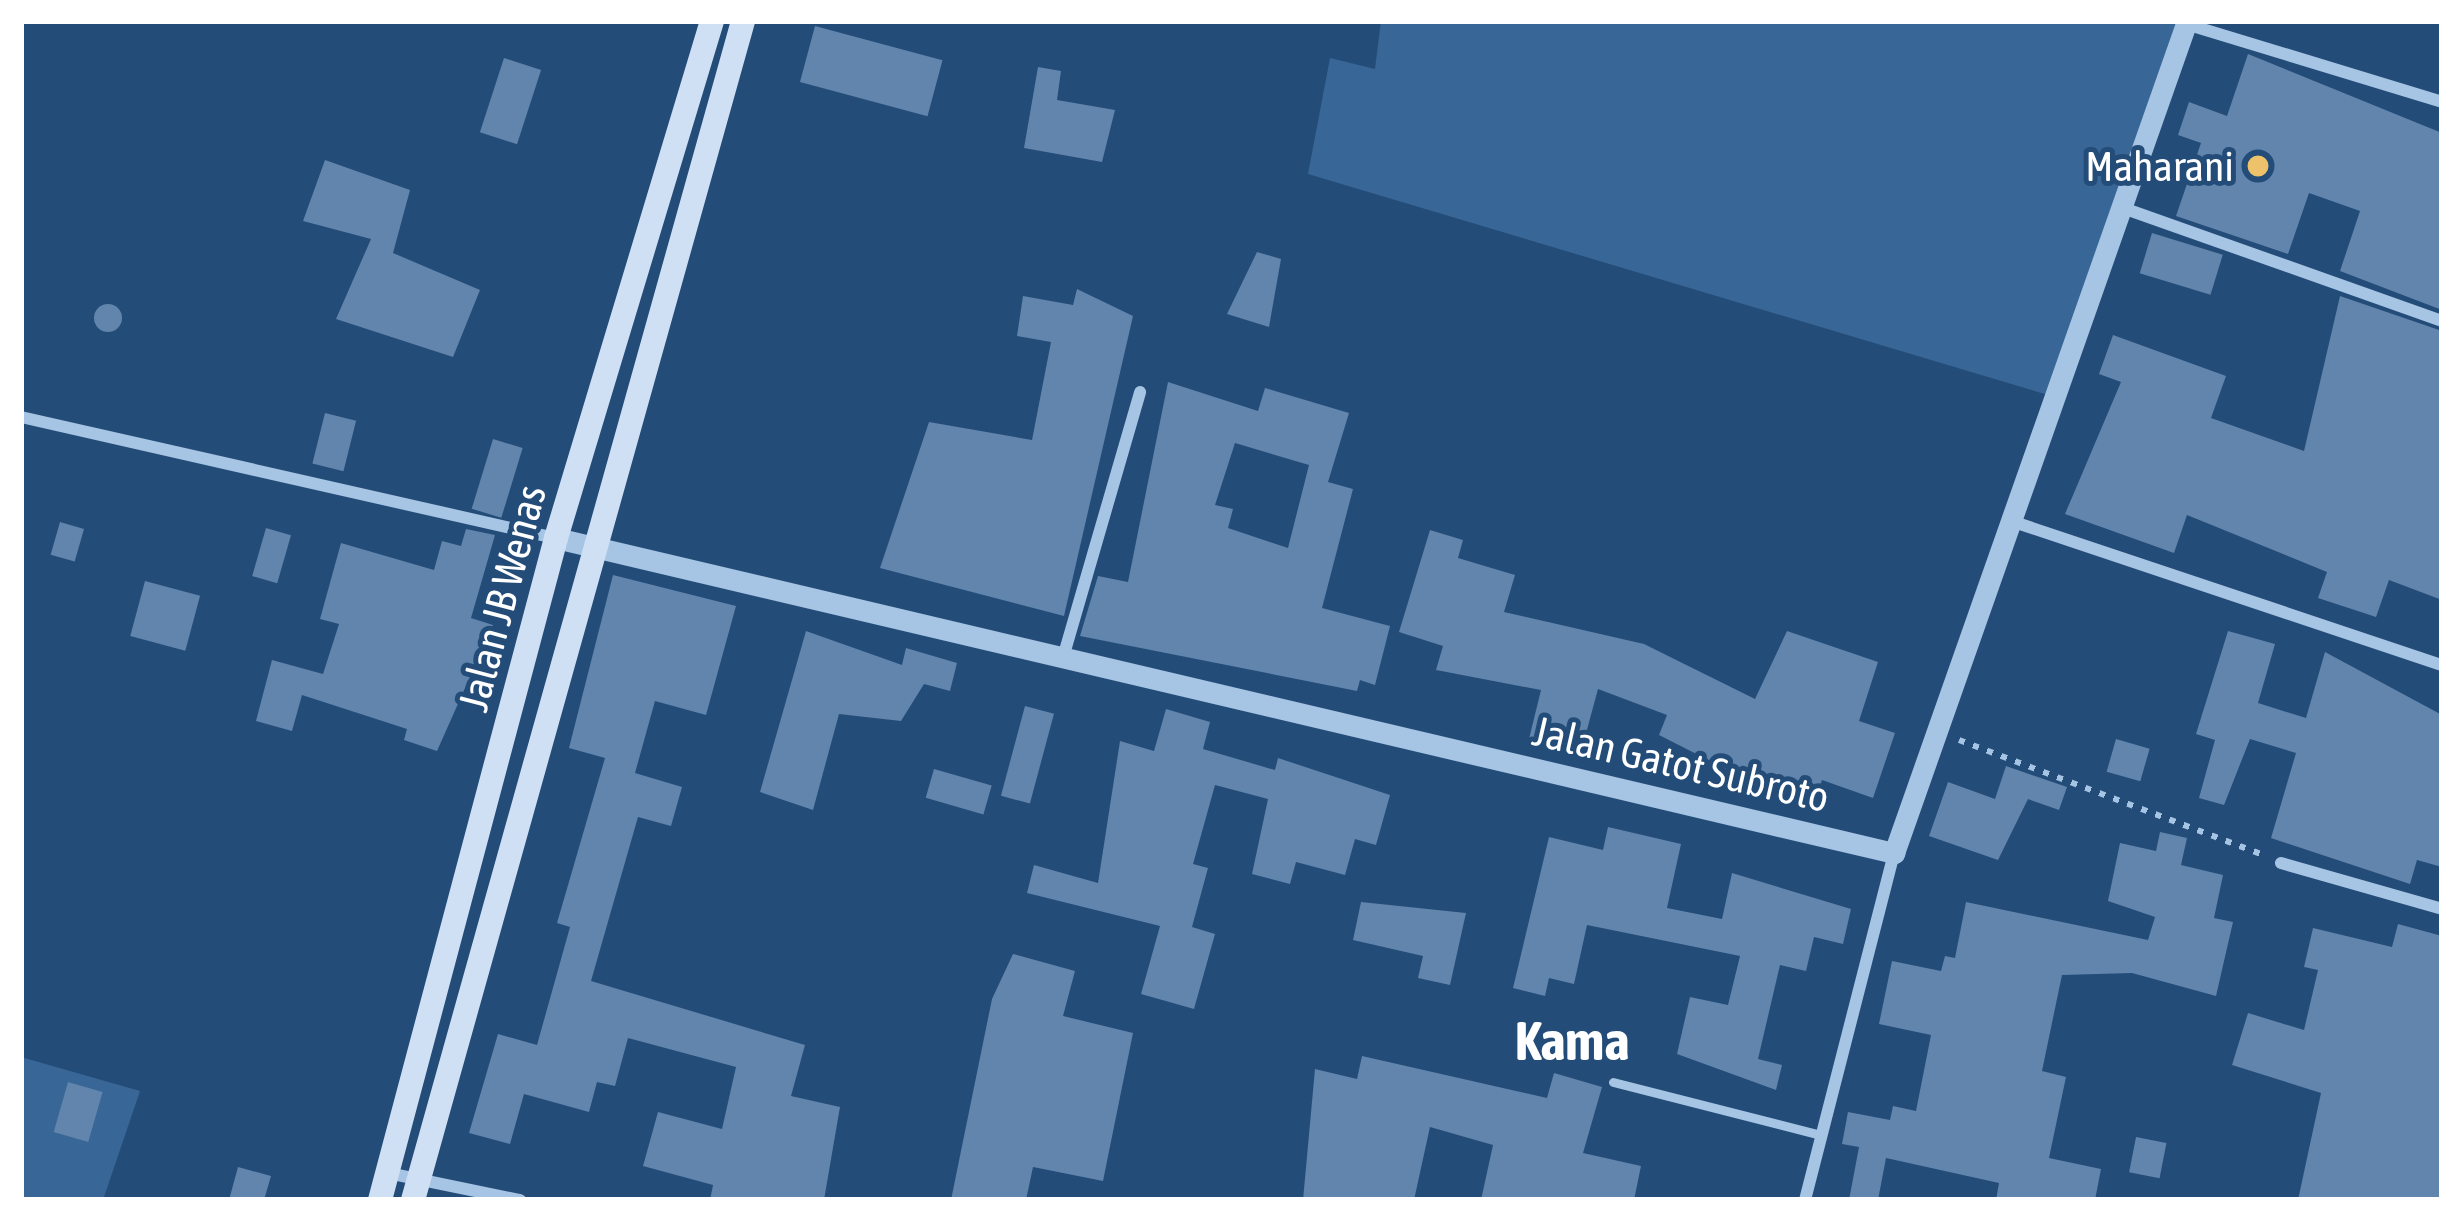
<!DOCTYPE html>
<style>
body{margin:0}
#map{position:relative;width:2463px;height:1221px;overflow:hidden;background:#244c78;font-family:"Asap Condensed",sans-serif}
div>[style]{position:absolute}
[style*='--x']{left:calc(var(--x)*1px);top:calc(var(--y)*1px);width:calc(var(--w)*1px);rotate:calc(var(--a)*1deg)}
.green>*{inset:0;background:#386696}
.building>*{inset:0;background:#6185ac;transform-origin:0 0}
.round{border-radius:50%}
.path>*{height:6px;margin-top:-3px;transform-origin:0;background:repeating-linear-gradient(90deg,#a6c4e3 0 6px,transparent 0 15px)}
.service>*{height:9px;margin:-4.5px;padding:0 4.5px;transform-origin:4.5px;border-radius:4.5px;background:#a6c4e3}
.minor>*{height:12px;margin:-6px;padding:0 6px;transform-origin:6px;border-radius:6px;background:#a6c4e3}
.tertiary>*{height:21px;margin:-10.5px;padding:0 10.5px;transform-origin:10.5px;border-radius:10.5px;background:#a6c4e3}
.secondary>*{height:24px;margin:-12px;padding:0 12px;transform-origin:12px;border-radius:12px;background:#cfe0f4}
.dots>*{width:33px;height:33px;translate:-50% -50%;box-sizing:border-box;border:6px solid #244c78;border-radius:50%}
span{translate:-50% -50%;white-space:nowrap;text-align:center;line-height:1.15;-webkit-text-stroke:10px #244c78;paint-order:stroke}
.poi-label{font-size:42px;color:#fff}
.right{translate:-100% -50%;text-align:right}
.street-label{font-size:42px;color:#fff}
.district-label{font-size:54px;color:#fff;font-weight:700}
.frame{position:absolute;inset:0;border:24px solid #fff;pointer-events:none}
</style>
<div id="map">
<div class="green">
<i style="clip-path:polygon(1381px 21px,2187px 21px,2055px 397px,1308px 174px,1330px 58px,1375px 69px)"></i>
<i style="clip-path:polygon(21px 1057px,140px 1091px,103px 1200px,21px 1200px)"></i>
</div>
<div class="building">
<i style="left:815px;top:26px;width:132px;height:58px;rotate:15deg"></i>
<i style="clip-path:polygon(2248px 54px,2442px 133px,2442px 310px,2340px 271px,2360px 211px,2309px 193px,2288px 254px,2176px 216px,2201px 143px,2178px 135px,2189px 102px,2227px 116px)"></i>
<i style="left:504px;top:58px;width:39px;height:78px;rotate:18deg"></i>
<i style="clip-path:polygon(1038px 67px,1061px 71px,1057px 100px,1115px 110px,1102px 162px,1024px 148px)"></i>
<i style="clip-path:polygon(325px 160px,410px 190px,393px 253px,480px 290px,453px 357px,336px 319px,371px 239px,303px 221px)"></i>
<i style="left:2152px;top:233px;width:74px;height:42px;rotate:17deg"></i>
<i style="clip-path:polygon(1257px 252px,1281px 259px,1269px 327px,1227px 314px)"></i>
<i style="clip-path:polygon(1077px 289px,1133px 316px,1064px 616px,880px 568px,929px 422px,1032px 440px,1051px 342px,1017px 336px,1023px 296px,1073px 305px)"></i>
<i style="clip-path:polygon(2340px 296px,2442px 331px,2442px 600px,2389px 580px,2376px 617px,2318px 598px,2327px 572px,2187px 515px,2174px 553px,2065px 514px,2121px 382px,2099px 374px,2113px 335px,2226px 376px,2211px 418px,2304px 451px)"></i>
<i class="round" style="left:94px;top:304px;width:28px;height:28px"></i>
<i style="clip-path:polygon(evenodd,1168px 382px,1258px 411px,1265px 388px,1349px 413px,1328px 482px,1353px 489px,1322px 608px,1390px 626px,1375px 685px,1360px 680px,1357px 691px,1080px 636px,1098px 576px,1128px 582px,1168px 382px,1235px 443px,1309px 465px,1288px 548px,1228px 528px,1233px 509px,1215px 505px,1235px 443px)"></i>
<i style="left:325px;top:413px;width:32px;height:52px;rotate:14deg"></i>
<i style="left:493px;top:439px;width:31px;height:73px;rotate:17deg"></i>
<i style="left:60px;top:522px;width:25px;height:34px;rotate:16deg"></i>
<i style="left:266px;top:528px;width:26px;height:50px;rotate:16deg"></i>
<i style="clip-path:polygon(466px 529px,495px 535px,471px 618px,493px 625px,437px 751px,404px 740px,407px 729px,302px 695px,292px 731px,256px 721px,272px 660px,323px 674px,339px 624px,320px 619px,341px 543px,434px 570px,442px 541px,461px 546px)"></i>
<i style="clip-path:polygon(1430px 530px,1463px 540px,1458px 558px,1515px 575px,1504px 612px,1644px 644px,1755px 699px,1787px 631px,1878px 662px,1859px 721px,1895px 733px,1873px 798px,1822px 780px,1815px 800px,1724px 768px,1659px 735px,1667px 715px,1598px 689px,1581px 752px,1529px 739px,1541px 690px,1436px 670px,1443px 646px,1399px 632px)"></i>
<i style="clip-path:polygon(613px 575px,736px 606px,706px 715px,655px 701px,635px 773px,682px 787px,671px 826px,638px 817px,591px 981px,805px 1045px,791px 1096px,840px 1107px,824px 1200px,710px 1200px,713px 1185px,643px 1166px,658px 1112px,722px 1129px,736px 1067px,628px 1038px,615px 1086px,597px 1082px,589px 1112px,524px 1094px,510px 1144px,469px 1133px,498px 1034px,537px 1045px,570px 927px,557px 923px,605px 758px,569px 748px)"></i>
<i style="left:145px;top:581px;width:57px;height:57px;rotate:15deg"></i>
<i style="clip-path:polygon(806px 631px,902px 665px,906px 648px,957px 663px,950px 691px,924px 684px,901px 721px,839px 714px,813px 810px,760px 792px)"></i>
<i style="clip-path:polygon(2228px 631px,2275px 644px,2258px 703px,2306px 718px,2325px 652px,2442px 715px,2442px 867px,2417px 860px,2410px 884px,2271px 838px,2296px 753px,2250px 739px,2224px 805px,2199px 798px,2215px 740px,2196px 734px)"></i>
<i style="left:1025px;top:706px;width:30px;height:93px;rotate:15deg"></i>
<i style="clip-path:polygon(1166px 709px,1210px 722px,1203px 749px,1275px 770px,1278px 758px,1390px 795px,1376px 845px,1355px 839px,1345px 875px,1296px 862px,1290px 884px,1252px 874px,1268px 799px,1215px 785px,1193px 864px,1208px 868px,1192px 927px,1215px 934px,1194px 1009px,1141px 994px,1160px 926px,1027px 893px,1034px 865px,1098px 883px,1120px 741px,1154px 751px)"></i>
<i style="left:2116px;top:739px;width:35px;height:34px;rotate:16deg"></i>
<i style="clip-path:polygon(2006px 766px,2067px 787px,2059px 810px,2028px 799px,1998px 860px,1929px 836px,1948px 782px,1995px 799px)"></i>
<i style="left:934px;top:769px;width:60px;height:30px;rotate:16deg"></i>
<i style="clip-path:polygon(1608px 827px,1681px 844px,1667px 908px,1722px 919px,1732px 873px,1851px 909px,1843px 944px,1814px 937px,1806px 971px,1780px 965px,1758px 1059px,1782px 1065px,1776px 1090px,1677px 1054px,1690px 997px,1728px 1005px,1740px 956px,1587px 925px,1574px 984px,1549px 978px,1545px 996px,1513px 988px,1549px 837px,1603px 850px)"></i>
<i style="clip-path:polygon(2160px 832px,2187px 838px,2181px 865px,2223px 875px,2214px 918px,2233px 922px,2216px 996px,2132px 973px,2062px 975px,2042px 1071px,2066px 1077px,2049px 1158px,2101px 1169px,2095px 1200px,1996px 1200px,1999px 1183px,1886px 1158px,1878px 1200px,1849px 1200px,1859px 1147px,1842px 1144px,1848px 1112px,1890px 1120px,1893px 1106px,1916px 1111px,1931px 1035px,1879px 1024px,1892px 961px,1941px 971px,1945px 956px,1955px 958px,1966px 902px,2148px 940px,2155px 917px,2108px 901px,2120px 843px,2156px 851px)"></i>
<i style="clip-path:polygon(1361px 902px,1466px 913px,1450px 985px,1418px 978px,1423px 956px,1353px 940px)"></i>
<i style="clip-path:polygon(2398px 924px,2442px 936px,2442px 1200px,2298px 1200px,2321px 1093px,2232px 1065px,2248px 1013px,2304px 1030px,2318px 970px,2304px 967px,2313px 928px,2392px 947px)"></i>
<i style="clip-path:polygon(1013px 954px,1075px 971px,1063px 1016px,1133px 1033px,1103px 1181px,1033px 1167px,1026px 1200px,951px 1200px,992px 999px)"></i>
<i style="clip-path:polygon(1362px 1056px,1547px 1098px,1554px 1073px,1602px 1087px,1583px 1153px,1641px 1166px,1634px 1200px,1481px 1200px,1493px 1145px,1430px 1127px,1414px 1200px,1303px 1200px,1315px 1069px,1357px 1079px)"></i>
<i style="left:68px;top:1082px;width:36px;height:52px;rotate:16deg"></i>
<i style="left:2136px;top:1137px;width:31px;height:36px;rotate:11deg"></i>
<i style="clip-path:polygon(238px 1167px,271px 1176px,264px 1200px,229px 1200px)"></i>
</div>
<div class="path">
<i style="--x:1959;--y:740;--w:323;--a:20.7"></i>
</div>
<div class="service">
<i style="--x:1613;--y:1082;--w:215;--a:14.3"></i>
</div>
<div class="minor">
<i style="--x:2186;--y:24;--w:268;--a:16.9"></i>
<i style="--x:2123;--y:208;--w:338;--a:19.5"></i>
<i style="--x:21;--y:417;--w:548;--a:12.77"></i>
<i style="--x:2014;--y:522;--w:451;--a:18.5"></i>
<i style="--x:1062;--y:661;--w:280;--a:-73.8"></i>
<i style="--x:2281;--y:863;--w:167;--a:15.9"></i>
<i style="--x:388;--y:1173;--w:135;--a:11.6"></i>
<i style="--x:1805;--y:1200;--w:358;--a:-75.6"></i>
</div>
<div class="tertiary">
<i style="--x:556;--y:538;--w:1375;--a:13.25"></i>
<i style="--x:1894;--y:853;--w:882;--a:-70.6"></i>
</div>
<div class="secondary">
<i style="--x:380;--y:1200;--w:685;--a:-75.11"></i>
<i style="--x:556;--y:538;--w:540;--a:-73.21"></i>
<i style="--x:413;--y:1200;--w:1224;--a:-74.36"></i>
</div>
<div class="dots">
<i style="left:2258px;top:166px;background:#edc26a"></i>
</div>
<div class="poi-label">
<span class="right" style="left:2234px;top:166px">Maharani</span>
</div>
<div class="street-label">
<span style="left:502px;top:598px;rotate:-75deg">Jalan JB Wenas</span>
<span style="left:1681px;top:764px;rotate:13deg">Jalan Gatot Subroto</span>
</div>
<div class="district-label">
<span style="left:1572px;top:1041px">Kama</span>
</div>
<div class="frame"></div>
</div>
